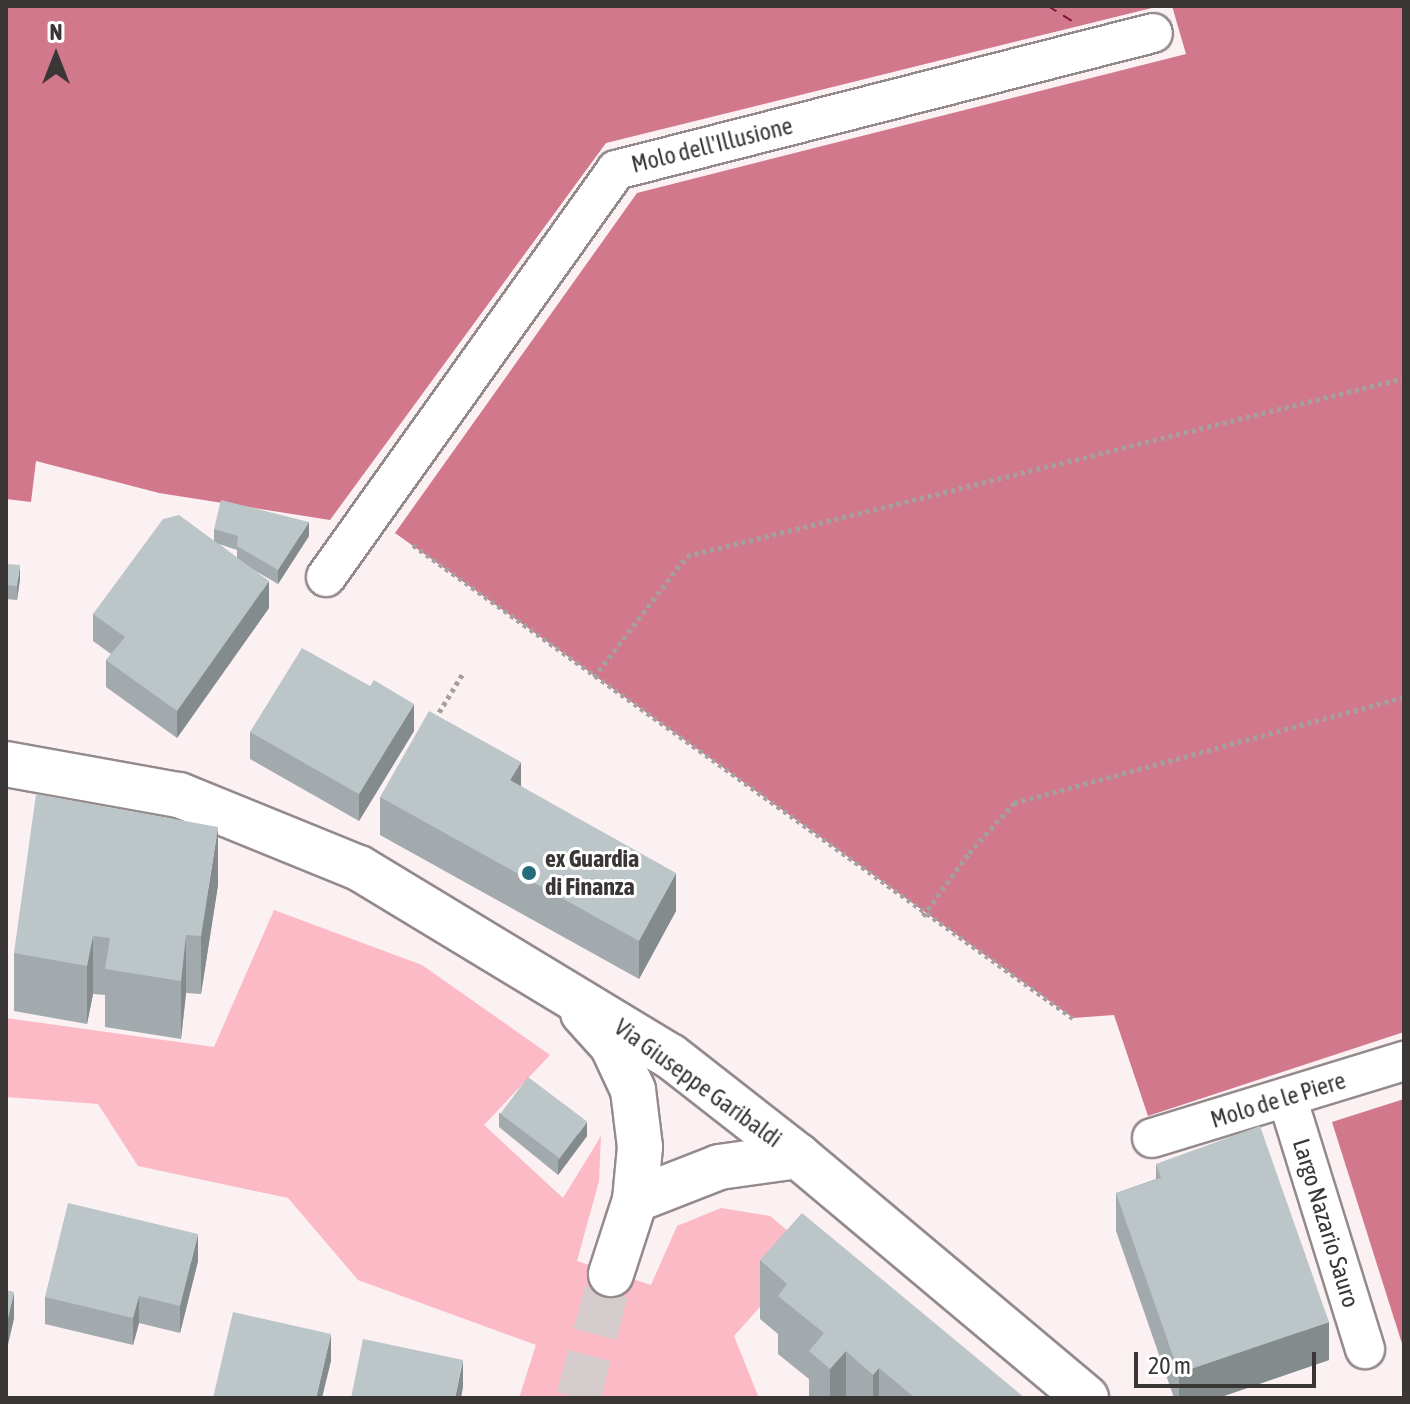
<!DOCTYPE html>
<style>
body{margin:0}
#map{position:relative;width:1410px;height:1404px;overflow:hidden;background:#fbf0f2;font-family:"Asap Condensed",sans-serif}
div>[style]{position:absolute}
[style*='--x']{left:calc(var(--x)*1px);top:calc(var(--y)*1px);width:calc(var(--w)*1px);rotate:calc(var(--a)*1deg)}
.green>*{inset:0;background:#fbbac6}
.water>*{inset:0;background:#d1788c}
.pier>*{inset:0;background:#fbf0f2}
.ferry>*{height:2px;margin-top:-1px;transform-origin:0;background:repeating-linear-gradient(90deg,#7e1139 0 10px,transparent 0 18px)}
.secondary-tunnel>*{height:44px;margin-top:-22px;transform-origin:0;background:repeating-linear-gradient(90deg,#d4cbcc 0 44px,transparent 0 66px)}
.path>*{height:5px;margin-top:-2.5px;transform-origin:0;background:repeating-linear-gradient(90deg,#a69fa0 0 4px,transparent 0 8px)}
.roads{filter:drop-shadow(2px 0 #948a8c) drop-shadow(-2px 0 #948a8c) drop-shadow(0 2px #948a8c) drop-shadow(0 -2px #948a8c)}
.pedestrian>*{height:38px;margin:-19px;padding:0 19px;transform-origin:19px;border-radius:19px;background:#fff}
.secondary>*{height:44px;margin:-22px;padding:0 22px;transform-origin:22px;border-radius:22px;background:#fff}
.wall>*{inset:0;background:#a2aaad}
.shaded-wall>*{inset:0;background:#848b8d}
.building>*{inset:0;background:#bcc6c9;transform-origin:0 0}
.dots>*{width:22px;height:22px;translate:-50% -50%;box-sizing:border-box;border:4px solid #fff;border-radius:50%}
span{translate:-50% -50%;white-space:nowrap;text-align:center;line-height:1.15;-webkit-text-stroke:6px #fff;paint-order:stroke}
.street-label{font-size:24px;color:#3a3636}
.poi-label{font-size:24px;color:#3a3636;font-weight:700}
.left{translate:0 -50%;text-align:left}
.frame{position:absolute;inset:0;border:8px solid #3a3636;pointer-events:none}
.north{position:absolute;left:16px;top:16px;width:80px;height:80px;-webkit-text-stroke:6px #fff;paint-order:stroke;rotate:0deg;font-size:22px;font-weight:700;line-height:32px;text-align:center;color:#3a3636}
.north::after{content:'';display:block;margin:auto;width:28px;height:36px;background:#3a3636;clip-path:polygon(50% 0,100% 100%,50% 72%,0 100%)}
.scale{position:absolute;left:1134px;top:1352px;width:182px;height:36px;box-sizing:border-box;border:4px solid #3a3636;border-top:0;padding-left:10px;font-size:24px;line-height:28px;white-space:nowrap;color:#3a3636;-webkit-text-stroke:6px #fff;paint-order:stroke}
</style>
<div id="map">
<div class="green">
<i style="clip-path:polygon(274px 910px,422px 965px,550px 1055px,484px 1125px,563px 1198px,601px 1136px,599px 1181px,577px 1261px,651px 1285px,677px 1226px,721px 1208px,770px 1216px,811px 1250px,734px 1336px,759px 1398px,519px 1398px,536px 1345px,358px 1280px,288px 1198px,138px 1166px,98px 1104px,6px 1097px,6px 1018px,214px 1047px)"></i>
</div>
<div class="water">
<i style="clip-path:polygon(6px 6px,1160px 6px,606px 143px,330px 520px,159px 493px,36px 461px,31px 502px,6px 499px)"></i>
<i style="clip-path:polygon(1172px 6px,1404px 6px,1404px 1032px,1148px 1116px,1114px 1015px,1073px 1018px,395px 533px,637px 193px,1186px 54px)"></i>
<i style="clip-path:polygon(1404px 1099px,1404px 1350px,1332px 1122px)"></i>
</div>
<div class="pier">
<i style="clip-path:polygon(1164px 6px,1161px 10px,678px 130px)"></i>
<i style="clip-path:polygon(1172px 6px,1183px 52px,635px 192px,392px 531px,635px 189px,1181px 51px)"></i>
</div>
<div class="ferry">
<i style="--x:1048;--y:6;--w:36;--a:32"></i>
</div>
<div class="secondary-tunnel">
<i style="--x:578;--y:1398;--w:128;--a:-75.1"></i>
</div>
<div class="path">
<i style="--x:413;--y:545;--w:812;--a:35.63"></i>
<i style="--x:594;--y:677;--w:153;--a:-52.5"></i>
<i style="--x:687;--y:556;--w:739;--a:-13.94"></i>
<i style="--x:435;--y:719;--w:52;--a:-58.5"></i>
<i style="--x:923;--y:916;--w:78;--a:-53.9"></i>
<i style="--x:969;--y:853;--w:67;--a:-48"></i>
<i style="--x:1014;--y:803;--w:404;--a:-15.2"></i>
</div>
<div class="roads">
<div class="pedestrian">
<i style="--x:326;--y:577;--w:500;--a:-54.5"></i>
<i style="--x:616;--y:170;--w:554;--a:-14.31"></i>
<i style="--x:1287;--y:1097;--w:264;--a:72.8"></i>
<i style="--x:1152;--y:1138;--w:264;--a:-17"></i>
</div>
<div class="secondary">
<i style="--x:6;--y:764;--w:176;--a:10.2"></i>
<i style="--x:179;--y:795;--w:194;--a:22.1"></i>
<i style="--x:359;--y:868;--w:363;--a:31.2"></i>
<i style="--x:670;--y:1056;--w:162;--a:38"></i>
<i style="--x:798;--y:1156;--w:376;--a:40"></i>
<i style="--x:583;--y:1013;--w:43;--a:47.8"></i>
<i style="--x:612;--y:1045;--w:50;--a:65"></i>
<i style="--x:633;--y:1090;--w:57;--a:83"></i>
<i style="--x:640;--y:1147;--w:53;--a:95.4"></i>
<i style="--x:635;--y:1200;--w:78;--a:108"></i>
<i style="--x:635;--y:1200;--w:90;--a:-21.4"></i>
<i style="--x:719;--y:1167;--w:80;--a:-7.9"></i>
</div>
</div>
<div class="wall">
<i style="clip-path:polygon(evenodd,214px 529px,309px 536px,278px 584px,252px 569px,269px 608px,177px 738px,106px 687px,106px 660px,111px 654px,93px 641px,93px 614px,214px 541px,214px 529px,219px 544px,237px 550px,237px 558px,219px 544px)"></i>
<i style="clip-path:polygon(6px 564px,20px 579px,17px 600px,6px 599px)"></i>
<i style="clip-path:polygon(414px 731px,359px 821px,250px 759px,250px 732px)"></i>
<i style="clip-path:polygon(521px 786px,676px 911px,639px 979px,380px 835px,380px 797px)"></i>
<i style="clip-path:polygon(218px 885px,201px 994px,186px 993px,181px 1039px,105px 1027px,105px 995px,93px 994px,87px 1024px,14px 1011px,14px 953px)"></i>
<i style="clip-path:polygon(499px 1113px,587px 1136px,558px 1175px,499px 1127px)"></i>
<i style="clip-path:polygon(1156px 1164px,1329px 1360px,1218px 1398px,1174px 1398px,1116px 1231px,1116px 1193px,1156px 1179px)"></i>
<i style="clip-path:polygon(760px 1260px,1025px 1398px,809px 1398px,809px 1379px,778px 1354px,778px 1334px,760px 1319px)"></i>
<i style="clip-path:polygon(198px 1261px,180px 1333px,139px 1323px,133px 1345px,45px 1324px,45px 1297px)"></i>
</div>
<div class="shaded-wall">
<i style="clip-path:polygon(309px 522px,309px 536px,278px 584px,278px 570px)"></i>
<i style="clip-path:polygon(20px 565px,20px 579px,17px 600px,17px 586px)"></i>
<i style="clip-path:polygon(269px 581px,269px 608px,177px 738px,177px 711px)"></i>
<i style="clip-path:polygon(414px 704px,414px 731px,359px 821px,359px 794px)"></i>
<i style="clip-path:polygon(521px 762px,521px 800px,510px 780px)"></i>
<i style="clip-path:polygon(218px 827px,218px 885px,201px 994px,201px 936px)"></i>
<i style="clip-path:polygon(676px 873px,676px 911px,639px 979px,639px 941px)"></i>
<i style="clip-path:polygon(186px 935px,186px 993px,181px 1039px,181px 981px)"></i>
<i style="clip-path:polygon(93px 936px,93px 994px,87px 1024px,87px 966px)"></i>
<i style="clip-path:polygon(587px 1122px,587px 1136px,558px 1175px,558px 1161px)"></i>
<i style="clip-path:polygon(198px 1234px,198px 1261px,180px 1333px,180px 1306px)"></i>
<i style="clip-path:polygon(14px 1292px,14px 1319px,6px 1353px,6px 1326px)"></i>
<i style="clip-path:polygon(139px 1296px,139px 1323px,133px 1345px,133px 1318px)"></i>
<i style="clip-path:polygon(1329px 1322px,1329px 1360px,1218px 1398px,1179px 1398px,1179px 1373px)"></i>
<i style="clip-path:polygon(331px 1334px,331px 1361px,322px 1398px,316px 1398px)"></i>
<i style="clip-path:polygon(846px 1351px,846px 1398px,830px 1398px,830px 1369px)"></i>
<i style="clip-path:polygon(463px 1360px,463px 1387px,461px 1398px,455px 1398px)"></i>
<i style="clip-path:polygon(879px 1368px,879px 1398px,873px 1398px,873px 1375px)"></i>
</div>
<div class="building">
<i style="clip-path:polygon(221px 500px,309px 522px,278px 570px,237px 546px,238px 536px,214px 529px)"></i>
<i style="clip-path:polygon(179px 515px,269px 581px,177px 711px,106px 660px,125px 637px,93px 614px,163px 519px)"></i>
<i style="clip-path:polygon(6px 564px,20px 565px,17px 586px,6px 585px)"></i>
<i style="clip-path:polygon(302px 648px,370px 686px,374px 680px,414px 704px,359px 794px,250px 732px)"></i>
<i style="clip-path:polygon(429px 711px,521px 762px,510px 780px,676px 873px,639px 941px,380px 797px)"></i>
<i style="clip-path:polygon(36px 794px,218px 827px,201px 936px,186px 935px,181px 981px,105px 969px,110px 938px,93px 936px,87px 966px,14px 953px)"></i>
<i style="left:528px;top:1077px;width:74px;height:46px;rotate:37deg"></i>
<i style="clip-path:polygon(1260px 1126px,1329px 1322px,1179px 1373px,1116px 1193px,1161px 1178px,1156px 1164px)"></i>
<i style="clip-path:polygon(68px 1203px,198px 1234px,180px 1306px,139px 1296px,133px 1318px,45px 1297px)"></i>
<i style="clip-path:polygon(802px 1213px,1025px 1398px,915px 1398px,879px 1368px,873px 1375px,846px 1351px,830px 1369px,809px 1351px,824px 1333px,778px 1296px,787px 1284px,760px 1260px)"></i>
<i style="clip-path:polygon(6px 1290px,14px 1292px,6px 1326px)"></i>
<i style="clip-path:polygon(233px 1312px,331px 1334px,316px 1398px,213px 1398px)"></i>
<i style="clip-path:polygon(363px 1339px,463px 1360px,455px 1398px,351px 1398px)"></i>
</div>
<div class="dots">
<i style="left:529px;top:873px;background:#276c7b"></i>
</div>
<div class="street-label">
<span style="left:712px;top:145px;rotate:-14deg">Molo dell'Illusione</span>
<span style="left:698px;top:1083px;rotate:36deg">Via Giuseppe Garibaldi</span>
<span style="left:1278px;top:1100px;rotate:-17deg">Molo de le Piere</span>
<span style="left:1326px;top:1223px;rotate:73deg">Largo Nazario Sauro</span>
</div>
<div class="poi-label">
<span class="left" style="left:545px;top:873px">ex Guardia<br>di Finanza</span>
</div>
<div class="frame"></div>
<div class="north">N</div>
<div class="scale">20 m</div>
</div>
